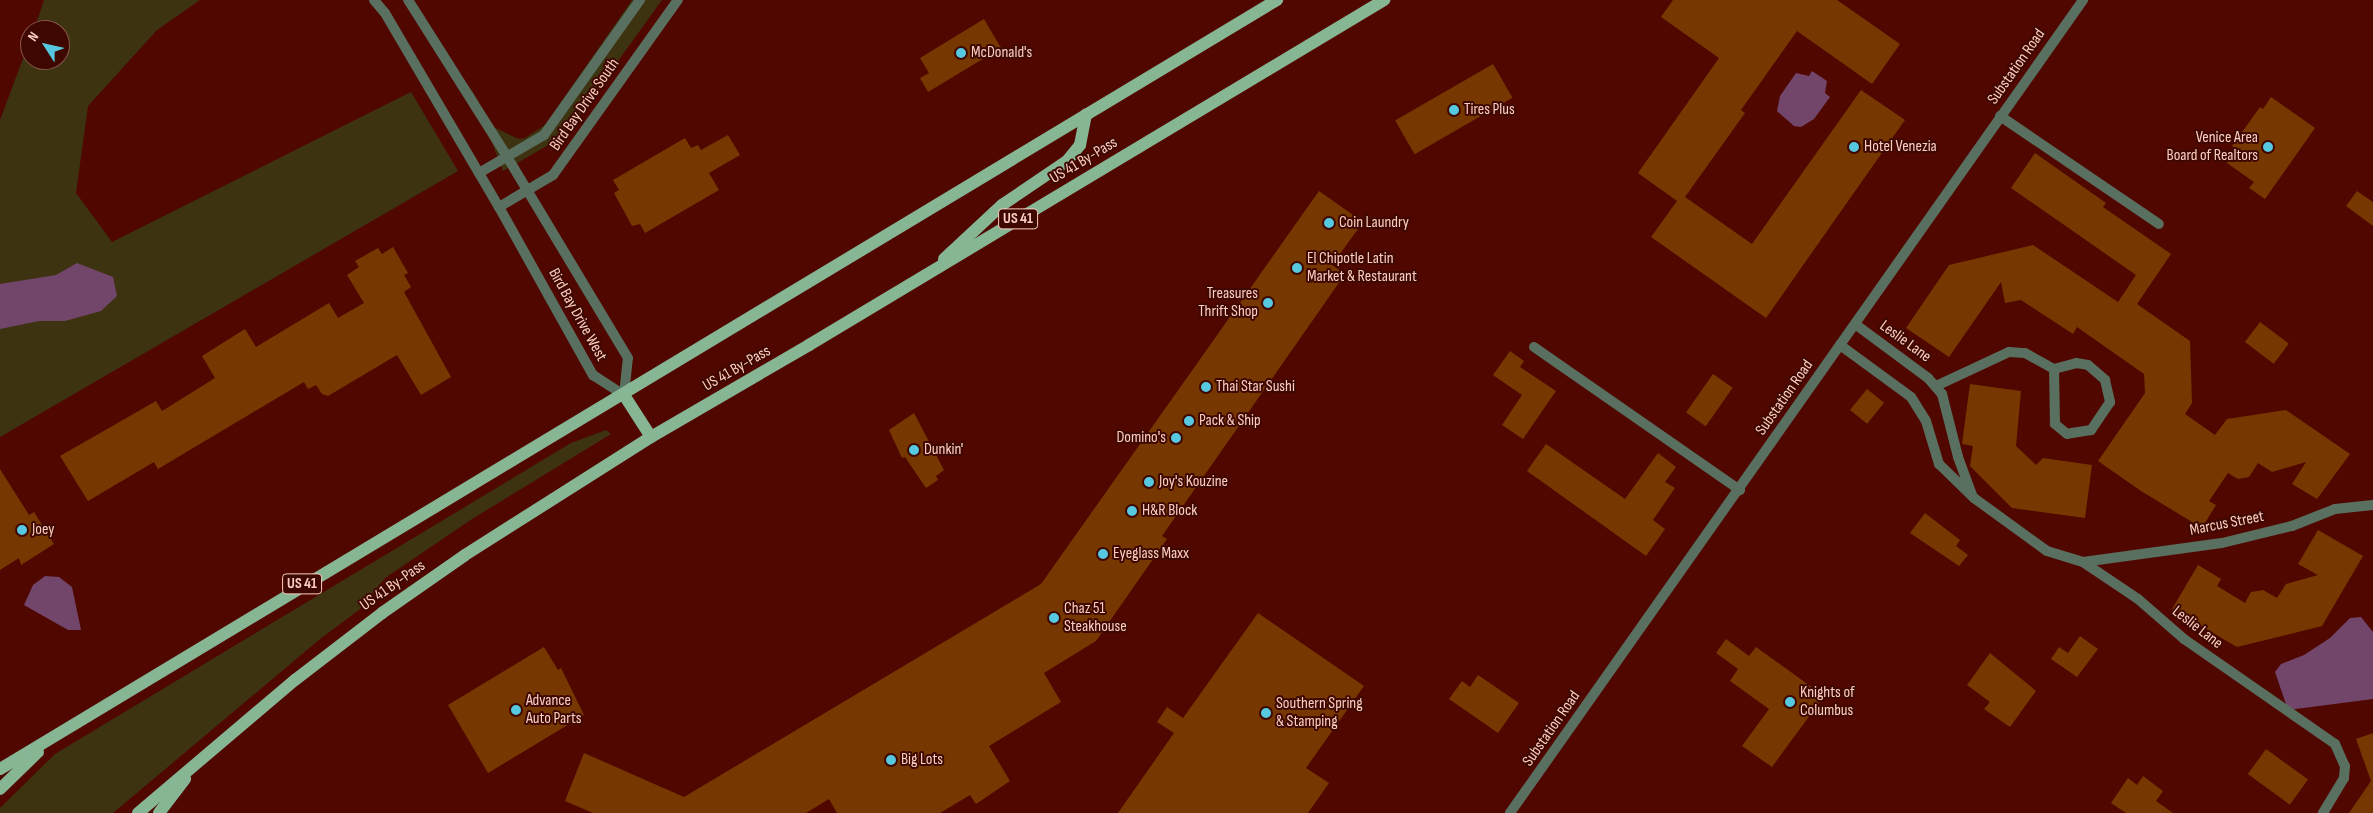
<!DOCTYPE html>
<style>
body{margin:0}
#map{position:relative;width:2373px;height:813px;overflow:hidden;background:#500700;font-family:"Sofia Sans Condensed",sans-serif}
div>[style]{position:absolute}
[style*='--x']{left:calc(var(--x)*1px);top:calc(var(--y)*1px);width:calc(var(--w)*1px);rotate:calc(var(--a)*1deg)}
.green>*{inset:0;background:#3d3310}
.water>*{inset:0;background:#72456a}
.building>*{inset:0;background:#763700;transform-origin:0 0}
.minor>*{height:10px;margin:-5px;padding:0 5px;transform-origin:5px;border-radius:5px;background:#596f5f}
.primary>*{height:12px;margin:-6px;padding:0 6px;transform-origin:6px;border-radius:6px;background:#87b695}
.dots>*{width:14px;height:14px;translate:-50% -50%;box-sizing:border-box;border:2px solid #3e0801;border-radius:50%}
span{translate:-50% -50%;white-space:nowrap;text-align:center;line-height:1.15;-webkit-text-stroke:4px #3e0801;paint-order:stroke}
.shield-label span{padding:1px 4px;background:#3e0801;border:1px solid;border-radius:4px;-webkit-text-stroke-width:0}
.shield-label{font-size:15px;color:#fbcec3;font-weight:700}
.poi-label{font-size:16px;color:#fbcec3}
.left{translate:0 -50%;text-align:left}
.right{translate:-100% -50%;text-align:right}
.street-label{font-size:16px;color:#fbcec3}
.north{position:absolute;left:20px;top:20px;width:50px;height:50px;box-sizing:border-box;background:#3e0801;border:1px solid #8a574f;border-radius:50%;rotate:305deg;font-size:14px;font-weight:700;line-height:20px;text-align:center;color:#fbcec3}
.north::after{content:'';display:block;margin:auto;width:18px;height:22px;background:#56c9e1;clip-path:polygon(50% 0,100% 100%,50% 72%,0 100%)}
</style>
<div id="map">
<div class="green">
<i style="clip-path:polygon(44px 0,200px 0,157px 30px,88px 106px,76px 193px,112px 242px,411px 92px,458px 171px,0 437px,0 120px,30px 40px,30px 60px,60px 60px,60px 30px,34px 30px)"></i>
<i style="clip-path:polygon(632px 0,662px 0,564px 136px,503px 171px,470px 86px,491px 126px,519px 139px,525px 138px,545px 125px)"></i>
<i style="clip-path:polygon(606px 430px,611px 434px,472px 519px,385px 578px,359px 610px,320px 639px,113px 813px,0 813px,0 808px,55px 754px,571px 443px)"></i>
</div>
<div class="water">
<i style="clip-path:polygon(1812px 71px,1827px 81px,1825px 93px,1830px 97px,1814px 119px,1801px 127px,1794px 126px,1777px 111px,1780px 96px,1796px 73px,1809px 76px)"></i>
<i style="clip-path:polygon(77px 263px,113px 277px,117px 296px,101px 311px,65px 321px,39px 321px,0 329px,0 284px,56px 275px)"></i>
<i style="clip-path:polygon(45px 576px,59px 577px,72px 587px,81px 630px,68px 630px,24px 605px,33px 585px)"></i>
<i style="clip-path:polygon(2361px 617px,2373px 632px,2373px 699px,2288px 710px,2275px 672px,2281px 664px,2304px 655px,2330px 638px,2350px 618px)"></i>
</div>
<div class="building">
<i style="clip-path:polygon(1673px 0,1837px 0,1900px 44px,1872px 84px,1797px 31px,1741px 110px,1745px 113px,1685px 197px,1752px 244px,1861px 90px,1905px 120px,1766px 318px,1651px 237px,1677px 201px,1638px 173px,1719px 58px,1661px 17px)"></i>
<i style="clip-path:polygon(984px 19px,1001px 48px,928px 92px,920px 78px,929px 73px,920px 58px)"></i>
<i style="left:1493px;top:64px;width:39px;height:113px;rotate:60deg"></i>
<i style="clip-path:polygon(2271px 97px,2315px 128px,2265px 199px,2249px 188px,2254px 182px,2227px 163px,2236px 149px,2232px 146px,2260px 107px,2263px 109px)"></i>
<i style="clip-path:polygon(728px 135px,740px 155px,709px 173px,719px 190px,645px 233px,640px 224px,632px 226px,614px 193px,619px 190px,613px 180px,685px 138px,691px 148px,698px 145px,701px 150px)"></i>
<i style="clip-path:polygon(2035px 153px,2106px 203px,2103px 207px,2171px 254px,2137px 304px,2190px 341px,2192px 403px,2185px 414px,2215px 435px,2227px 419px,2286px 410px,2350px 454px,2317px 499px,2292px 484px,2306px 462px,2272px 472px,2258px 463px,2249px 477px,2238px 479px,2228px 473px,2209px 501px,2216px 505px,2202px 528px,2141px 491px,2098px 461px,2145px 393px,2144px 374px,2077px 327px,2073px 334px,2021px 300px,2005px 303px,2001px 282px,1949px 357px,1906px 328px,1949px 265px,2033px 245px,2118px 302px,2136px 275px,2011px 188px)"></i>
<i style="clip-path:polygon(1319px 191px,1363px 222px,1332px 265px,1345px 274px,1162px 536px,1167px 539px,1096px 641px,1044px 673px,1061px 702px,989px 746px,1010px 781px,976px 804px,970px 795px,940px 813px,837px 813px,829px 799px,806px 813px,593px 813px,565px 801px,584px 753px,684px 797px,1041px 584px)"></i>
<i style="clip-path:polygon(2357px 191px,2373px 202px,2373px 226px,2346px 206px)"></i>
<i style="clip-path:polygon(393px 247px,408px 273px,404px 275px,411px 287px,404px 292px,451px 377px,421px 395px,397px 355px,328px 396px,322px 394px,316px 385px,308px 389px,304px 382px,158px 469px,154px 462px,88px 501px,60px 456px,156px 401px,162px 411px,215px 378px,202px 356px,245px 329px,256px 347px,329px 303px,338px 318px,364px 303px,347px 275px,359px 267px,355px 261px,378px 248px,382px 254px)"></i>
<i style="left:2260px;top:322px;width:36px;height:25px;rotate:37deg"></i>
<i style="clip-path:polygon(1510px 351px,1524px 361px,1520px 367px,1556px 391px,1523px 439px,1502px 425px,1522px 395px,1493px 375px)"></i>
<i style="left:1713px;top:374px;width:24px;height:47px;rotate:35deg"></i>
<i style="clip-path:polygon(1970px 384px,2021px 391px,2016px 446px,2036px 465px,2043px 458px,2092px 465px,2085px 518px,2012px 508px,1970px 466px,1973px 446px,1962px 444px)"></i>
<i style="left:1867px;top:389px;width:22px;height:27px;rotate:39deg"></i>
<i style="clip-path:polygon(914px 413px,944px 470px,936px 476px,938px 480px,926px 488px,905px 457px,902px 458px,889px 430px)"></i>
<i style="clip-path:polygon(1546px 444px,1625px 499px,1658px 453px,1676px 467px,1665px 482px,1675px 488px,1653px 520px,1665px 529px,1646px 556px,1527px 471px)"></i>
<i style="clip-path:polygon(0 469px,29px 515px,34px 512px,54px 544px,21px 565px,19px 558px,0 570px)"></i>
<i style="clip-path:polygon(1925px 513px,1960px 540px,1956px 546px,1968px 555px,1959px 566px,1910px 533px)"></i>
<i style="clip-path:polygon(2318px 530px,2363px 556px,2322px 626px,2237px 647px,2172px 609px,2198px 565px,2221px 579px,2217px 586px,2245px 603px,2251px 592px,2263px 590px,2277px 598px,2286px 584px,2318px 575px,2298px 564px)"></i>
<i style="clip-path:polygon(1258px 613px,1364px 686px,1306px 768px,1329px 783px,1308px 813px,1118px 813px,1174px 733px,1157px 722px,1167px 707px,1183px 718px)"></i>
<i style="clip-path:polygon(2080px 636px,2098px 649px,2077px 677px,2051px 659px,2059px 647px,2068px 653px)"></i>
<i style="clip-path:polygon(1726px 639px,1749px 656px,1756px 647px,1824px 696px,1772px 767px,1742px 746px,1769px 709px,1730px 681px,1738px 669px,1716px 653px)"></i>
<i style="clip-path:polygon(544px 647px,558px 670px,561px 668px,584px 715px,488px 773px,448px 705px)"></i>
<i style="clip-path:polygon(1990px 653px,2036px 691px,2010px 727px,1984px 709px,1990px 702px,1967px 685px)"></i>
<i style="clip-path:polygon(1478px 675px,1519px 703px,1498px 733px,1449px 699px,1462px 681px,1470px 687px)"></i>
<i style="clip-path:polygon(2373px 733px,2373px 813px,2349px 813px,2371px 781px,2356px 739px)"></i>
<i style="left:2266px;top:749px;width:52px;height:31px;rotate:36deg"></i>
<i style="clip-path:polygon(2143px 776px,2163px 791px,2156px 801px,2173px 813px,2126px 813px,2111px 803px,2128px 778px,2137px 785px)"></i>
</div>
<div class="minor">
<i style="--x:374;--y:0;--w:17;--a:50"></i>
<i style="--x:385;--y:13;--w:225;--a:59.6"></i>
<i style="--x:499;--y:207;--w:193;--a:60.8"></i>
<i style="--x:593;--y:375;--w:37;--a:33"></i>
<i style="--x:624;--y:395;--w:37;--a:-84"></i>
<i style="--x:628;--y:358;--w:233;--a:-121"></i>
<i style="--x:508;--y:158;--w:187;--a:-122.3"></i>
<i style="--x:2000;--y:116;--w:192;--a:34.2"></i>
<i style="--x:479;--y:173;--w:75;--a:-30.3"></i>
<i style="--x:544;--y:135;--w:166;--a:-54.6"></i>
<i style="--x:499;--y:207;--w:63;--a:-30.7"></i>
<i style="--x:553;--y:175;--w:215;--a:-54.5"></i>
<i style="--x:1855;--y:324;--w:91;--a:36.5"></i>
<i style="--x:1928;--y:378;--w:21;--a:49"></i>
<i style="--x:1942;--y:394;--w:65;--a:75.7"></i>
<i style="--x:1958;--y:457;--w:40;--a:69.8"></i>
<i style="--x:1840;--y:345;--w:88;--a:36.2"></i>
<i style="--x:1911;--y:397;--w:28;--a:58"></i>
<i style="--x:1926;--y:421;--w:45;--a:73.2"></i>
<i style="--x:1939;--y:464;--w:49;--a:44.2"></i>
<i style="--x:1974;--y:498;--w:90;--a:36"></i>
<i style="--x:2047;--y:551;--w:38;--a:17"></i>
<i style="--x:2083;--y:562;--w:66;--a:33.9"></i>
<i style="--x:2138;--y:599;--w:61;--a:41"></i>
<i style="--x:2184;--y:639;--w:184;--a:34.8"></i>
<i style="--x:2335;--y:744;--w:24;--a:66"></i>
<i style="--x:2345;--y:766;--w:12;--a:95"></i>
<i style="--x:2344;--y:778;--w:41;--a:121"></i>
<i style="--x:1534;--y:347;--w:251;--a:34.8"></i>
<i style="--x:2076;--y:363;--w:12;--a:9"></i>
<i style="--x:2088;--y:365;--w:23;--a:41"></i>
<i style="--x:2105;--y:380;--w:23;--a:77"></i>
<i style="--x:2110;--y:402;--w:34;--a:124"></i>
<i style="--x:2091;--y:430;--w:24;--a:171"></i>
<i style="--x:2067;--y:434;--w:16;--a:-140"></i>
<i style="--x:2055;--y:424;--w:55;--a:-91"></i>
<i style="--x:2054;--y:369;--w:23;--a:-15"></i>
<i style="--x:1936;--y:386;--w:81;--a:-25"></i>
<i style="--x:2009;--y:352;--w:16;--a:4"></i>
<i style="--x:2025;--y:353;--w:33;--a:29"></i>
<i style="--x:2083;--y:562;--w:140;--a:-7.8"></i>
<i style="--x:2222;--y:543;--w:72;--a:-13.7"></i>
<i style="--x:2292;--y:526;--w:46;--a:-21.6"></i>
<i style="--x:2335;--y:509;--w:38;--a:-6"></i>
<i style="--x:1510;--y:813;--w:995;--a:-54.82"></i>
</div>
<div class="primary">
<i style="--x:944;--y:259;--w:79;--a:-43"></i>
<i style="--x:1002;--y:205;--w:78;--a:-34.1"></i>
<i style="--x:1067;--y:161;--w:21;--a:-51"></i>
<i style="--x:1080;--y:145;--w:31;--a:-79"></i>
<i style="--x:624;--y:395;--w:50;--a:57.3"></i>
<i style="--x:0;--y:769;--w:1491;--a:-31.06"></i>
<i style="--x:0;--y:789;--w:53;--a:-44.2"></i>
<i style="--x:138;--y:813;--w:206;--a:-40.3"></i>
<i style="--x:295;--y:680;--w:110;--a:-37.6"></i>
<i style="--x:382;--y:613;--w:101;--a:-34.9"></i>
<i style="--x:465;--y:555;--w:220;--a:-32.4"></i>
<i style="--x:651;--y:437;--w:183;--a:-30.2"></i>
<i style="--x:809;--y:345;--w:671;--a:-30.96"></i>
<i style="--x:159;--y:813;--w:43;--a:-52.6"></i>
</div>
<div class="dots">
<i style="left:961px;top:53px;background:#56c9e1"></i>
<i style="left:1454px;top:110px;background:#56c9e1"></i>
<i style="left:1854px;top:147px;background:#56c9e1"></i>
<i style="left:2268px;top:147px;background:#56c9e1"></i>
<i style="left:1329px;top:223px;background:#56c9e1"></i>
<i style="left:1297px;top:268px;background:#56c9e1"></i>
<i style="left:1268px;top:303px;background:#56c9e1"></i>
<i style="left:1206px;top:387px;background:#56c9e1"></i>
<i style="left:1189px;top:421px;background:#56c9e1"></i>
<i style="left:1176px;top:438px;background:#56c9e1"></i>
<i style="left:914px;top:450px;background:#56c9e1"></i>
<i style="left:1149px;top:482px;background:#56c9e1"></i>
<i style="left:1132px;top:511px;background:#56c9e1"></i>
<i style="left:22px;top:530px;background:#56c9e1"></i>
<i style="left:1103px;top:554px;background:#56c9e1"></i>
<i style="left:1054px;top:618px;background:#56c9e1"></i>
<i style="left:1790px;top:702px;background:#56c9e1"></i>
<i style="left:516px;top:710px;background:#56c9e1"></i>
<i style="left:1266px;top:713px;background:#56c9e1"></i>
<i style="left:891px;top:760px;background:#56c9e1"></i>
</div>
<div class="shield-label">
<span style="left:1018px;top:219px">US 41</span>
<span style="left:302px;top:584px">US 41</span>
</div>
<div class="poi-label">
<span class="left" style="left:971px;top:53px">McDonald's</span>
<span class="left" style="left:1464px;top:110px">Tires Plus</span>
<span class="right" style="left:2258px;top:147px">Venice Area<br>Board of Realtors</span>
<span class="left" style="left:1864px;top:147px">Hotel Venezia</span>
<span class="left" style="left:1339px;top:223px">Coin Laundry</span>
<span class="left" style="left:1307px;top:268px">El Chipotle Latin<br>Market &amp; Restaurant</span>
<span class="right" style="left:1258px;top:303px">Treasures<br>Thrift Shop</span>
<span class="left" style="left:1216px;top:387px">Thai Star Sushi</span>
<span class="left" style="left:1199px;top:421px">Pack &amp; Ship</span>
<span class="right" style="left:1166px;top:438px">Domino's</span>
<span class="left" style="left:924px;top:450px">Dunkin'</span>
<span class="left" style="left:1159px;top:482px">Joy's Kouzine</span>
<span class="left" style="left:1142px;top:511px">H&amp;R Block</span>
<span class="left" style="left:32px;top:530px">Joey</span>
<span class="left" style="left:1113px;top:554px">Eyeglass Maxx</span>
<span class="left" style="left:1064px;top:618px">Chaz 51<br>Steakhouse</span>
<span class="left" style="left:1800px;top:702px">Knights of<br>Columbus</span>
<span class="left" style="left:526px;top:710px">Advance<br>Auto Parts</span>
<span class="left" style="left:1276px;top:713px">Southern Spring<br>&amp; Stamping</span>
<span class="left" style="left:901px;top:760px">Big Lots</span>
</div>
<div class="street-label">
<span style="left:2017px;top:67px;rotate:-55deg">Substation Road</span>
<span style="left:585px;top:105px;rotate:-55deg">Bird Bay Drive South</span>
<span style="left:1084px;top:161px;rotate:-31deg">US 41 By-Pass</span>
<span style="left:577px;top:315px;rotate:61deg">Bird Bay Drive West</span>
<span style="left:1905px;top:342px;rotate:36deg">Leslie Lane</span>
<span style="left:737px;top:369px;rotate:-30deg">US 41 By-Pass</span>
<span style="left:1785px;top:398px;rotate:-55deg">Substation Road</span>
<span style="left:2227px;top:524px;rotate:-11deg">Marcus Street</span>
<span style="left:393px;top:586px;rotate:-35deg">US 41 By-Pass</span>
<span style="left:2197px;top:628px;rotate:38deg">Leslie Lane</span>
<span style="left:1552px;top:729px;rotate:-55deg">Substation Road</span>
</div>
<div class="north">N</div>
</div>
